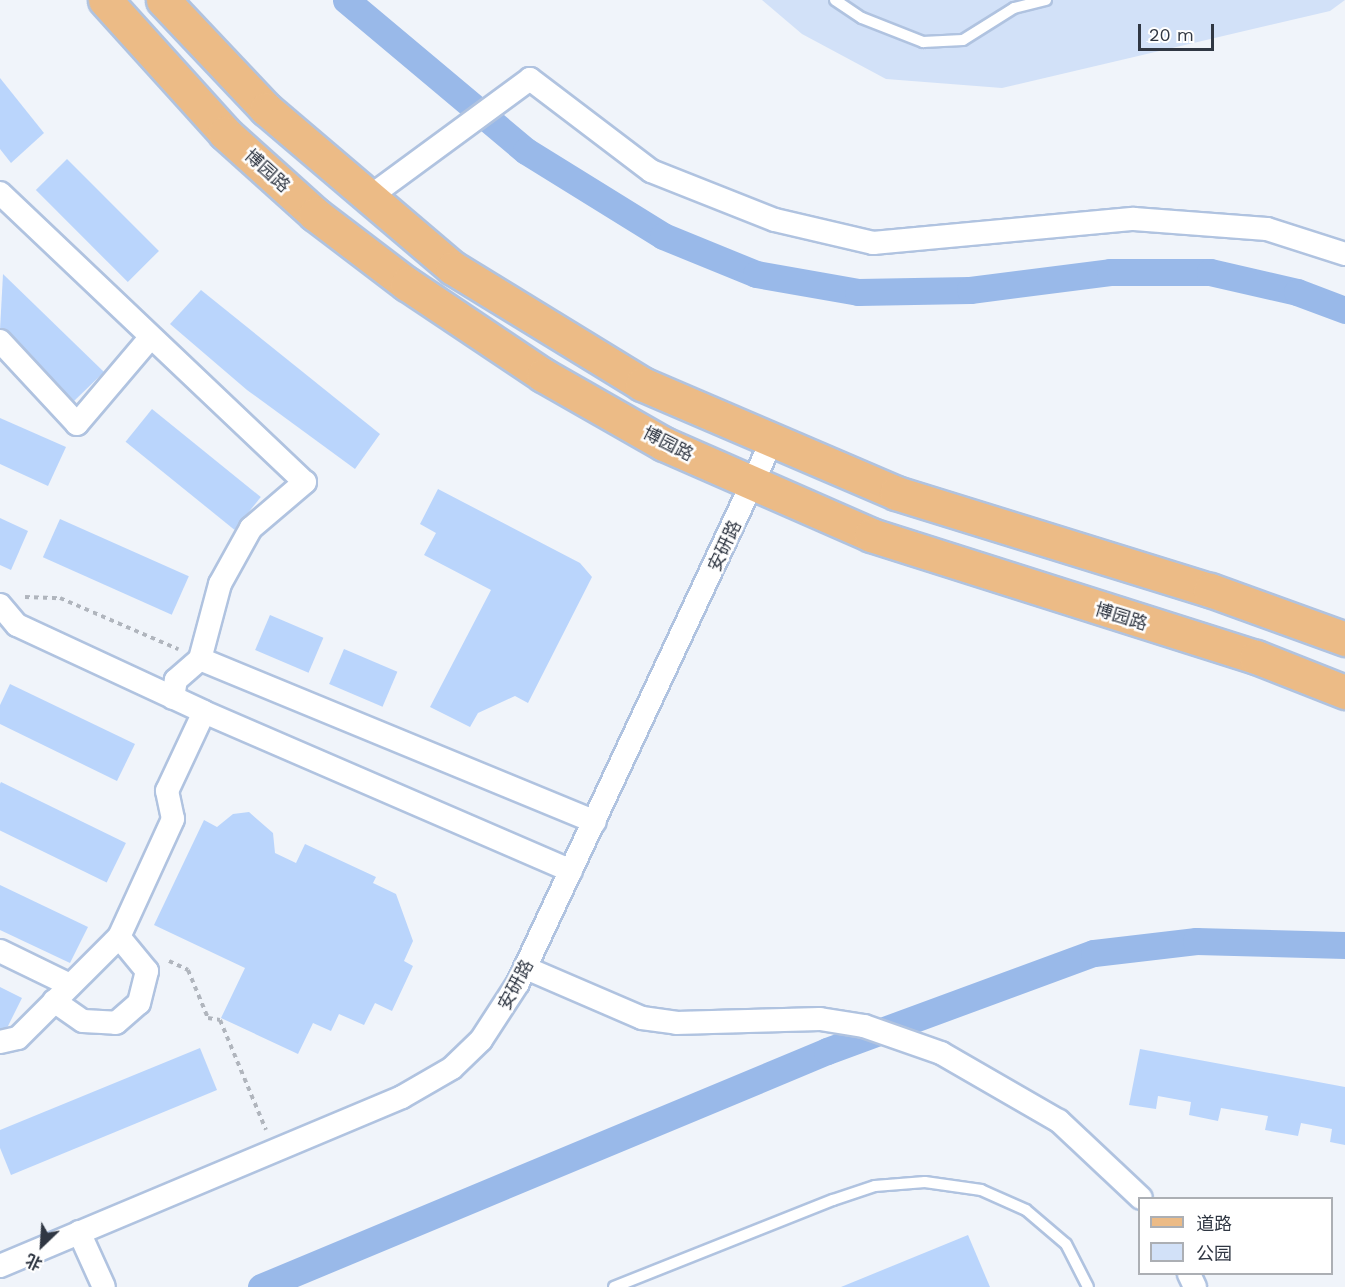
<!DOCTYPE html>
<meta charset="utf-8">
<style>
body{margin:0}
#map{position:relative;width:1345px;height:1287px;overflow:hidden;background:#f0f4fa;font-family:"Work Sans","Noto Sans SC",sans-serif}
div>[style]{position:absolute}
[style*='--x']{left:calc(var(--x)*1px);top:calc(var(--y)*1px);width:calc(var(--w)*1px);rotate:calc(var(--a)*1deg)}
.green>*{inset:0;background:#d2e1f8}
.canal>*{height:27px;margin:-13.5px;padding:0 13.5px;transform-origin:13.5px;border-radius:13.5px;background:#99b9e9}
.building>*{inset:0;background:#bad5fc;transform-origin:0 0}
.path>*{height:4px;margin-top:-2px;transform-origin:0;background:repeating-linear-gradient(90deg,#b0b5bd 0 4.5px,transparent 0 9px)}
.roads{filter:drop-shadow(2px 0 #b0c3e0) drop-shadow(-2px 0 #b0c3e0) drop-shadow(0 2px #b0c3e0) drop-shadow(0 -2px #b0c3e0)}
.lane>*{height:10px;margin:-5px;padding:0 5px;transform-origin:5px;border-radius:5px;background:#fff}
.street>*{height:22px;margin:-11px;padding:0 11px;transform-origin:11px;border-radius:11px;background:#fff}
.primary>*{height:33px;margin:-16.5px;padding:0 16.5px;transform-origin:16.5px;border-radius:16.5px;background:#ecbb86}
span{translate:-50% -50%;white-space:nowrap;text-align:center;line-height:1.15;-webkit-text-stroke:5px #fff;paint-order:stroke}
.street-label{font-size:18px;color:#303743}
.legend{position:absolute;left:1138px;top:1197px;width:195px;height:78px;box-sizing:border-box;background:#fff;border:2px solid #acafb4;margin:0;padding:8px 10px;list-style:none;font-size:18px;color:#303743}
.legend li{display:flex;align-items:center;gap:12px;height:30px}
.legend b{width:30px;border:2px solid #acafb4}
.north{position:absolute;left:12px;top:1215px;width:60px;height:60px;-webkit-text-stroke:4px #fff;paint-order:stroke;rotate:205deg;font-size:16px;font-weight:700;line-height:24px;text-align:center;color:#303743}
.north::after{content:'';display:block;margin:auto;width:21px;height:27px;background:#303743;clip-path:polygon(50% 0,100% 100%,50% 72%,0 100%)}
.scale{position:absolute;left:1138px;top:24px;width:76px;height:27px;box-sizing:border-box;border:3px solid #303743;border-top:0;padding-left:8px;font-size:18px;line-height:21px;white-space:nowrap;color:#303743;-webkit-text-stroke:4px #fff;paint-order:stroke}
</style>
<div id="map">
<div class="green">
<i style="clip-path:polygon(762px 0,1345px 0,1330px 11px,1002px 88px,886px 79px,802px 34px)"></i>
</div>
<div class="canal">
<i style="--x:346;--y:0;--w:235;--a:40"></i>
<i style="--x:526;--y:151;--w:161;--a:31.8"></i>
<i style="--x:663;--y:236;--w:100;--a:22.2"></i>
<i style="--x:756;--y:274;--w:104;--a:10"></i>
<i style="--x:858;--y:292;--w:112;--a:-1"></i>
<i style="--x:970;--y:290;--w:141;--a:-7.3"></i>
<i style="--x:1110;--y:272;--w:100;--a:0"></i>
<i style="--x:1210;--y:272;--w:89;--a:12.9"></i>
<i style="--x:1297;--y:292;--w:51;--a:20.6"></i>
<i style="--x:261;--y:1287;--w:613;--a:-22.63"></i>
<i style="--x:827;--y:1051;--w:284;--a:-20.2"></i>
<i style="--x:1094;--y:953;--w:103;--a:-6.7"></i>
<i style="--x:1196;--y:941;--w:149;--a:1.5"></i>
</div>
<div class="building">
<i style="clip-path:polygon(0 78px,44px 133px,11px 163px,0 149px)"></i>
<i style="left:67px;top:159px;width:130px;height:44px;rotate:45deg"></i>
<i style="clip-path:polygon(3px 274px,104px 372px,74px 401px,0 330px)"></i>
<i style="clip-path:polygon(201px 290px,380px 434px,355px 469px,247px 390px,170px 324px)"></i>
<i style="left:152px;top:409px;width:140px;height:42px;rotate:39deg"></i>
<i style="clip-path:polygon(0 418px,66px 447px,48px 486px,0 464px)"></i>
<i style="clip-path:polygon(438px 489px,580px 563px,592px 577px,528px 703px,515px 696px,478px 713px,470px 727px,430px 707px,491px 590px,424px 555px,436px 533px,420px 524px)"></i>
<i style="clip-path:polygon(0 518px,28px 531px,11px 570px,0 565px)"></i>
<i style="left:60px;top:519px;width:141px;height:42px;rotate:24deg"></i>
<i style="left:270px;top:615px;width:58px;height:38px;rotate:23deg"></i>
<i style="left:344px;top:649px;width:58px;height:38px;rotate:23deg"></i>
<i style="clip-path:polygon(10px 684px,135px 744px,117px 781px,0 724px,0 705px)"></i>
<i style="left:1px;top:782px;width:139px;height:44px;rotate:26deg"></i>
<i style="clip-path:polygon(249px 812px,273px 833px,275px 853px,296px 863px,305px 844px,376px 877px,373px 883px,396px 894px,413px 941px,404px 961px,413px 966px,392px 1011px,375px 1003px,364px 1025px,339px 1014px,331px 1031px,313px 1023px,298px 1054px,221px 1018px,245px 968px,154px 925px,204px 820px,217px 827px,233px 814px)"></i>
<i style="clip-path:polygon(0 885px,88px 927px,70px 963px,0 930px)"></i>
<i style="clip-path:polygon(0 987px,22px 998px,4px 1034px,0 1032px)"></i>
<i style="clip-path:polygon(200px 1048px,217px 1090px,11px 1175px,0 1148px,0 1130px)"></i>
<i style="clip-path:polygon(1140px 1049px,1345px 1087px,1345px 1145px,1330px 1142px,1332px 1129px,1301px 1123px,1298px 1136px,1265px 1130px,1268px 1116px,1221px 1108px,1218px 1121px,1189px 1115px,1191px 1102px,1158px 1096px,1156px 1109px,1129px 1105px)"></i>
<i style="clip-path:polygon(968px 1235px,990px 1287px,841px 1287px)"></i>
</div>
<div class="path">
<i style="--x:25;--y:597;--w:35;--a:2"></i>
<i style="--x:60;--y:598;--w:129;--a:23.4"></i>
<i style="--x:169;--y:961;--w:21;--a:25"></i>
<i style="--x:188;--y:970;--w:52;--a:67.4"></i>
<i style="--x:208;--y:1018;--w:12;--a:9"></i>
<i style="--x:220;--y:1020;--w:119;--a:67.3"></i>
</div>
<div class="roads">
<div class="lane">
<i style="--x:835;--y:0;--w:32;--a:34"></i>
<i style="--x:862;--y:18;--w:66;--a:21.5"></i>
<i style="--x:923;--y:42;--w:40;--a:-2.9"></i>
<i style="--x:963;--y:40;--w:60;--a:-32.1"></i>
<i style="--x:1014;--y:8;--w:33;--a:-14"></i>
<i style="--x:614;--y:1287;--w:236;--a:-21.7"></i>
<i style="--x:833;--y:1200;--w:44;--a:-18.4"></i>
<i style="--x:875;--y:1186;--w:50;--a:-4.6"></i>
<i style="--x:925;--y:1182;--w:57;--a:8.1"></i>
<i style="--x:981;--y:1190;--w:49;--a:24"></i>
<i style="--x:1026;--y:1210;--w:52;--a:40.4"></i>
<i style="--x:1066;--y:1244;--w:48;--a:62.9"></i>
</div>
<div class="street">
<i style="--x:0;--y:193;--w:420;--a:43.5"></i>
<i style="--x:305;--y:482;--w:71;--a:139.6"></i>
<i style="--x:251;--y:528;--w:64;--a:119"></i>
<i style="--x:220;--y:584;--w:78;--a:104.9"></i>
<i style="--x:368;--y:198;--w:201;--a:-36.3"></i>
<i style="--x:530;--y:79;--w:152;--a:37.2"></i>
<i style="--x:651;--y:171;--w:133;--a:21.6"></i>
<i style="--x:775;--y:220;--w:101;--a:13.2"></i>
<i style="--x:873;--y:243;--w:262;--a:-5.3"></i>
<i style="--x:1134;--y:219;--w:133;--a:4.3"></i>
<i style="--x:1267;--y:229;--w:82;--a:17.8"></i>
<i style="--x:0;--y:341;--w:113;--a:47.1"></i>
<i style="--x:77;--y:424;--w:113;--a:-49.7"></i>
<i style="--x:0;--y:605;--w:26;--a:50"></i>
<i style="--x:17;--y:625;--w:206;--a:24.9"></i>
<i style="--x:204;--y:712;--w:400;--a:23.4"></i>
<i style="--x:173;--y:698;--w:18;--a:-81"></i>
<i style="--x:176;--y:680;--w:32;--a:-41"></i>
<i style="--x:200;--y:659;--w:427;--a:22.4"></i>
<i style="--x:0;--y:951;--w:78;--a:25.9"></i>
<i style="--x:526;--y:968;--w:126;--a:23.3"></i>
<i style="--x:642;--y:1018;--w:34;--a:8"></i>
<i style="--x:676;--y:1023;--w:144;--a:-1.6"></i>
<i style="--x:820;--y:1019;--w:45;--a:9"></i>
<i style="--x:864;--y:1026;--w:82;--a:19.3"></i>
<i style="--x:941;--y:1053;--w:136;--a:30"></i>
<i style="--x:1059;--y:1121;--w:112;--a:43.2"></i>
<i style="--x:54;--y:1001;--w:35;--a:35"></i>
<i style="--x:83;--y:1021;--w:33;--a:3"></i>
<i style="--x:116;--y:1023;--w:30;--a:-41"></i>
<i style="--x:139;--y:1003;--w:33;--a:-76"></i>
<i style="--x:147;--y:971;--w:44;--a:-129.5"></i>
<i style="--x:0;--y:1042;--w:18;--a:-13"></i>
<i style="--x:18;--y:1038;--w:143;--a:-45"></i>
<i style="--x:119;--y:937;--w:130;--a:-65.4"></i>
<i style="--x:173;--y:819;--w:29;--a:-102"></i>
<i style="--x:167;--y:791;--w:87;--a:-64.9"></i>
<i style="--x:79;--y:1232;--w:60;--a:65.6"></i>
<i style="--x:0;--y:1266;--w:436;--a:-22.8"></i>
<i style="--x:402;--y:1097;--w:58;--a:-30.1"></i>
<i style="--x:452;--y:1068;--w:40;--a:-44"></i>
<i style="--x:481;--y:1040;--w:68;--a:-57"></i>
<i style="--x:518;--y:983;--w:596;--a:-64.9"></i>
<i style="--x:1189;--y:1274;--w:14;--a:65"></i>
</div>
<div class="primary">
<i style="--x:105;--y:0;--w:179;--a:47.9"></i>
<i style="--x:225;--y:133;--w:121;--a:42"></i>
<i style="--x:315;--y:214;--w:116;--a:37.3"></i>
<i style="--x:407;--y:284;--w:164;--a:33.8"></i>
<i style="--x:543;--y:375;--w:139;--a:29.7"></i>
<i style="--x:664;--y:444;--w:226;--a:23.7"></i>
<i style="--x:871;--y:535;--w:404;--a:17.6"></i>
<i style="--x:1256;--y:657;--w:96;--a:21.5"></i>
<i style="--x:163;--y:0;--w:150;--a:46.6"></i>
<i style="--x:266;--y:109;--w:245;--a:40.4"></i>
<i style="--x:453;--y:268;--w:222;--a:31.5"></i>
<i style="--x:642;--y:384;--w:276;--a:23.2"></i>
<i style="--x:896;--y:493;--w:329;--a:17.2"></i>
<i style="--x:1210;--y:590;--w:144;--a:19.9"></i>
</div>
</div>
<div class="street-label">
<span style="left:267px;top:171px;rotate:42deg">博园路</span>
<span style="left:668px;top:444px;rotate:27deg">博园路</span>
<span style="left:725px;top:546px;rotate:-65deg">安研路</span>
<span style="left:1121px;top:617px;rotate:17deg">博园路</span>
<span style="left:516px;top:985px;rotate:-62deg">安研路</span>
</div>
<ul class="legend">
<li><b style="height:8px;background:#ecbb86"></b>道路</li>
<li><b style="height:16px;background:#d2e1f8"></b>公园</li>
</ul>
<div class="north">北</div>
<div class="scale">20 m</div>
</div>
